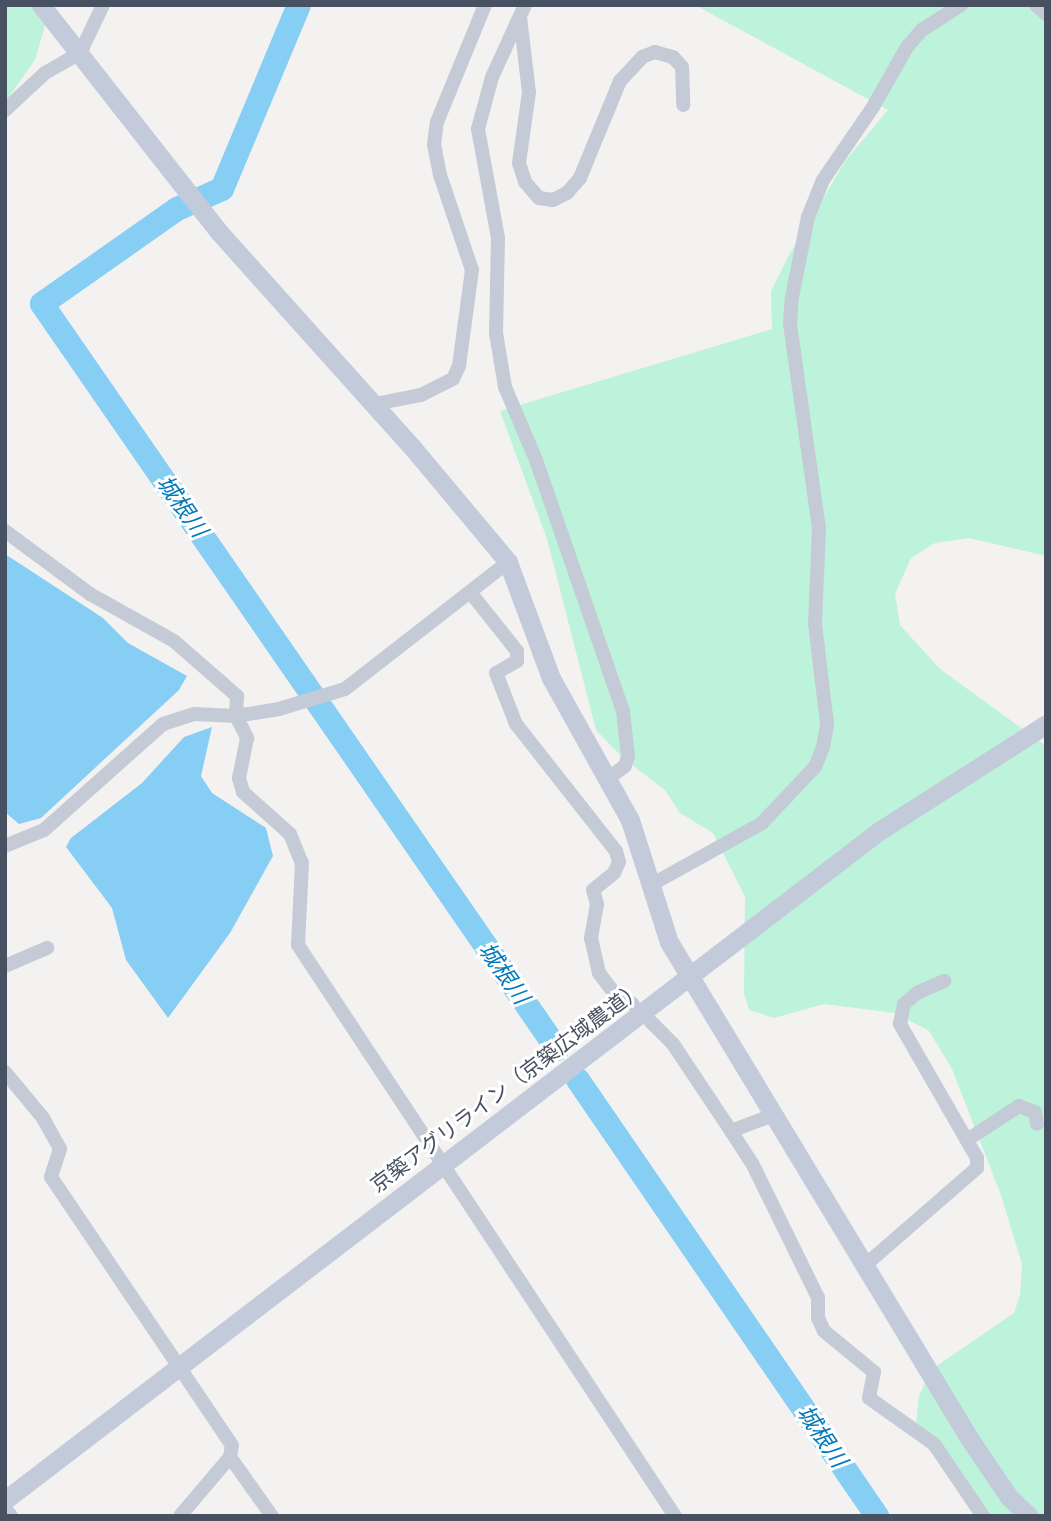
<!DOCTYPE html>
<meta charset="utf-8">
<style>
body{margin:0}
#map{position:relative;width:1051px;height:1521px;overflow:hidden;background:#f4f1f1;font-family:Inter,"Noto Sans JP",sans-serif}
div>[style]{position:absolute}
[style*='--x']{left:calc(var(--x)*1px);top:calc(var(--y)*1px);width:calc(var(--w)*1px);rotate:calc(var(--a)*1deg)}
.green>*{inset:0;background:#bdf3da}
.water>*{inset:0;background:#87cef4}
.river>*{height:24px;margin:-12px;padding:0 12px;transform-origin:12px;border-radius:12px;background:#87cef4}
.street>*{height:14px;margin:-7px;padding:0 7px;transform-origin:7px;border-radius:7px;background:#c4cbd7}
.secondary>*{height:19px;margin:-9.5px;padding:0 9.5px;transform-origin:9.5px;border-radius:9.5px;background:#c3cbdb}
span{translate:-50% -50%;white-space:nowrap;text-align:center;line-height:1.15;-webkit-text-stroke:6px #fff;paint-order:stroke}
.street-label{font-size:21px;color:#475161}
.water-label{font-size:23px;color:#0079bb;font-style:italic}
.frame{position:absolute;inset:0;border:7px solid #475161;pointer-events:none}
</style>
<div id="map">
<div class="green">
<i style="clip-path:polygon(5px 5px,51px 5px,35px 60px,5px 102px)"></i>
<i style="clip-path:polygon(695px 5px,1046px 5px,1046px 556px,969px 538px,935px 543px,911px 558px,895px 594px,900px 625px,940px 669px,1046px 746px,1046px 1516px,982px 1516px,916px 1424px,919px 1396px,931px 1370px,1014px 1313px,1020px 1295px,1022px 1264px,1001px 1195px,952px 1069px,929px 1031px,895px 1013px,824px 1004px,774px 1018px,749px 1010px,744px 993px,745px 897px,713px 833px,680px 813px,665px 790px,624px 759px,596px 730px,547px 539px,500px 411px,772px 329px,771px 291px,789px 255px,846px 160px,888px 110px)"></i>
</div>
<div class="water">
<i style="clip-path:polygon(5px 554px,103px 618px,128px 643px,187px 676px,179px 690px,41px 818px,19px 824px,5px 812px)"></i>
<i style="clip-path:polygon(212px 727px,201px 776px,212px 793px,266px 828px,273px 856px,230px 933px,168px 1018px,126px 960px,112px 908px,66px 847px,71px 838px,142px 783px,184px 737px)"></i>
</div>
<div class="river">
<i style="--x:299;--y:5;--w:199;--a:112.7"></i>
<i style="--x:222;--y:189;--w:49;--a:156"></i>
<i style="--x:177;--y:209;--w:165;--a:144.9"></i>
<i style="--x:42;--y:304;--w:906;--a:55.34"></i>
<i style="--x:578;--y:1080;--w:529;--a:55.56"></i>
</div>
<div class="street">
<i style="--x:525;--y:5;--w:79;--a:114.6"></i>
<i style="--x:492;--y:77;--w:54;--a:105.1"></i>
<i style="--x:478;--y:129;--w:111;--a:79.6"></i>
<i style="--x:498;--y:238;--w:95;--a:91.2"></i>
<i style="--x:496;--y:333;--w:55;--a:80.5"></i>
<i style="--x:505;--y:387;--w:79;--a:67"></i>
<i style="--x:536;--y:460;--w:266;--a:70.9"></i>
<i style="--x:623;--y:711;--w:45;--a:83.7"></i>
<i style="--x:628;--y:756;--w:10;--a:107"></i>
<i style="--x:625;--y:766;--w:19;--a:144"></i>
<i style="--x:1036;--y:5;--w:13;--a:42"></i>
<i style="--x:520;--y:17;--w:76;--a:83.2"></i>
<i style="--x:529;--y:92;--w:72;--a:98"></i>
<i style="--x:519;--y:163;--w:20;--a:72"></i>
<i style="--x:525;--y:182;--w:21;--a:49"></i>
<i style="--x:539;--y:198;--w:14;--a:8"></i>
<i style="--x:553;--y:200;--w:16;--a:-27"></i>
<i style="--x:567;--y:193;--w:20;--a:-49"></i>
<i style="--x:580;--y:178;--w:105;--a:-67.6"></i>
<i style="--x:620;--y:81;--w:33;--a:-47"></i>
<i style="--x:642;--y:57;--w:14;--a:-21"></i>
<i style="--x:655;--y:52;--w:19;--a:16"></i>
<i style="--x:673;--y:57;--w:13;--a:48"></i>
<i style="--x:682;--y:67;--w:38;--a:88"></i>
<i style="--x:5;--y:110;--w:54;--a:-42.8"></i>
<i style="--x:45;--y:73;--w:40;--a:-29.7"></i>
<i style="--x:80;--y:53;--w:53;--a:-64.4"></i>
<i style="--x:375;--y:404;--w:47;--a:-11.1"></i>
<i style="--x:421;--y:395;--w:36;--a:-27"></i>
<i style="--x:453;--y:379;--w:14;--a:-65"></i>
<i style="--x:459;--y:366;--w:97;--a:-82.3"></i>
<i style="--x:472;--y:270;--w:100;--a:-108.6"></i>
<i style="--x:440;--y:175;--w:31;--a:-101"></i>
<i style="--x:434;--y:145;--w:23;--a:-83"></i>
<i style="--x:437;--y:122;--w:126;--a:-67.7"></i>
<i style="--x:5;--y:531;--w:106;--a:36.5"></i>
<i style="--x:90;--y:594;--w:96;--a:29.2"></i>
<i style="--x:174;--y:641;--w:84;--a:41.1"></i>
<i style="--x:237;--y:696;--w:20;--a:93"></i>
<i style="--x:236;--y:716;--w:25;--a:63"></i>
<i style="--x:247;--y:738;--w:41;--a:101.3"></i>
<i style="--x:239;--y:778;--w:15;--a:74"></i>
<i style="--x:243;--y:792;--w:63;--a:41.8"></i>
<i style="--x:290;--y:834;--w:31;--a:68"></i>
<i style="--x:302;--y:863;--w:82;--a:92.8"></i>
<i style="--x:298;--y:945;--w:684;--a:56.57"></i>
<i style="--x:470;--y:592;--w:75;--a:51.5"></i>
<i style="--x:517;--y:651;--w:10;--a:90"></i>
<i style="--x:517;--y:661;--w:24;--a:150"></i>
<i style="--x:496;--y:673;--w:55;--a:68.6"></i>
<i style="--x:516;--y:724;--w:162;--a:51.8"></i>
<i style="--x:616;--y:851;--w:11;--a:75"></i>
<i style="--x:619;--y:862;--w:12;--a:114"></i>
<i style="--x:614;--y:873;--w:27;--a:141"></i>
<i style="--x:593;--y:890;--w:15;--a:74"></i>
<i style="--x:597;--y:904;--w:35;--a:100"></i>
<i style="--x:591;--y:938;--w:36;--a:77"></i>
<i style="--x:599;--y:973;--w:21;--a:53"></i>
<i style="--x:612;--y:990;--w:25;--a:34"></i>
<i style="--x:5;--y:846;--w:42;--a:-22.3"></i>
<i style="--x:44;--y:830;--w:159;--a:-41.7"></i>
<i style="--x:163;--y:724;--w:33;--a:-18"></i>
<i style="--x:194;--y:714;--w:42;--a:2.7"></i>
<i style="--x:236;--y:716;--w:44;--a:-9.2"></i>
<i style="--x:279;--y:709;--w:69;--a:-16.9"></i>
<i style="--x:345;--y:689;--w:207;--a:-37.9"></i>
<i style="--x:649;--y:886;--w:129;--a:-29.1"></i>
<i style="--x:762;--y:823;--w:77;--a:-46.6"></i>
<i style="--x:815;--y:767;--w:22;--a:-68"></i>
<i style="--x:823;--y:747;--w:23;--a:-80"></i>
<i style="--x:827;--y:724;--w:101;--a:-96.8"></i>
<i style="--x:815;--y:624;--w:96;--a:-87.6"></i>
<i style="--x:819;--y:528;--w:206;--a:-98.1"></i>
<i style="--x:790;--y:324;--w:27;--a:-86"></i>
<i style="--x:792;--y:297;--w:82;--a:-78.7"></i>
<i style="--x:808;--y:217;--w:40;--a:-68"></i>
<i style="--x:823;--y:180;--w:88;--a:-55.6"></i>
<i style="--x:873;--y:107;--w:69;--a:-60.5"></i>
<i style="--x:907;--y:47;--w:23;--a:-49"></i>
<i style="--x:922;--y:30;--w:46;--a:-32.7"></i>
<i style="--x:5;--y:966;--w:46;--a:-23.2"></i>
<i style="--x:650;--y:1021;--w:33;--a:45"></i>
<i style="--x:673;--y:1044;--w:105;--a:56.3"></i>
<i style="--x:731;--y:1131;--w:43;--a:-20.6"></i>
<i style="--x:5;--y:1072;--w:60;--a:50.4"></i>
<i style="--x:43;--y:1118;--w:35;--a:61"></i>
<i style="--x:60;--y:1149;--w:29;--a:108"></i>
<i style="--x:51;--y:1177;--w:323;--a:56"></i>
<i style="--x:232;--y:1445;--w:12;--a:99"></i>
<i style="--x:230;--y:1457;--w:77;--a:130.3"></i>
<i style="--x:731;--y:1131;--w:38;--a:57"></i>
<i style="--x:752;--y:1163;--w:150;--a:63.9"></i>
<i style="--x:818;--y:1298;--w:20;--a:90"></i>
<i style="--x:818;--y:1318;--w:14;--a:65"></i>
<i style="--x:824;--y:1331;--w:65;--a:39.4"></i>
<i style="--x:874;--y:1372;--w:26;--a:101"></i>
<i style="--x:869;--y:1398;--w:80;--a:35.3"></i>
<i style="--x:934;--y:1444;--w:87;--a:55.8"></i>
<i style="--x:967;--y:1140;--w:62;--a:-33.2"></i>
<i style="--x:1019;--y:1106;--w:17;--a:21"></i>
<i style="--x:1035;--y:1112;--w:12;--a:81"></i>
<i style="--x:863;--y:1267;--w:151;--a:-41"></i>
<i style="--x:977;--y:1168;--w:10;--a:-90"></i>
<i style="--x:977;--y:1158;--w:155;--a:-119.9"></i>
<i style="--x:900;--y:1024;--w:20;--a:-79"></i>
<i style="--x:904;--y:1004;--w:17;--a:-40"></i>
<i style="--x:917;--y:993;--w:30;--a:-24"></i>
<i style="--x:230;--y:1457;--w:72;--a:54.6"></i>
<i style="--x:5;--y:1508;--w:10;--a:53"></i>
</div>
<div class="secondary">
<i style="--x:41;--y:5;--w:288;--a:51.9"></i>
<i style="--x:219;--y:232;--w:289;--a:48.1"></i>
<i style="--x:412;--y:447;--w:150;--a:50.1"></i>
<i style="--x:508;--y:562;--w:124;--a:69.7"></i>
<i style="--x:551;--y:678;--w:162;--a:60.9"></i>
<i style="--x:630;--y:820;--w:128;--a:72.3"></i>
<i style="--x:669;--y:942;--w:580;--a:58.83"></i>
<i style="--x:969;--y:1438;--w:71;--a:55.9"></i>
<i style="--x:1009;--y:1497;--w:28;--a:44"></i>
<i style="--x:5;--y:1500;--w:1101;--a:-37.43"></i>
<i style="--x:879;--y:831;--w:198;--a:-32.6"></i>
</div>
<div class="street-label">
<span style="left:507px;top:1087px;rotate:-37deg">京築アグリライン（京築広域農道）</span>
</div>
<div class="water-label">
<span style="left:182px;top:506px;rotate:55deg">城根川</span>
<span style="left:504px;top:973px;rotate:55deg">城根川</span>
<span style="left:822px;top:1436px;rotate:56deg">城根川</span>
</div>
<div class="frame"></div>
</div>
